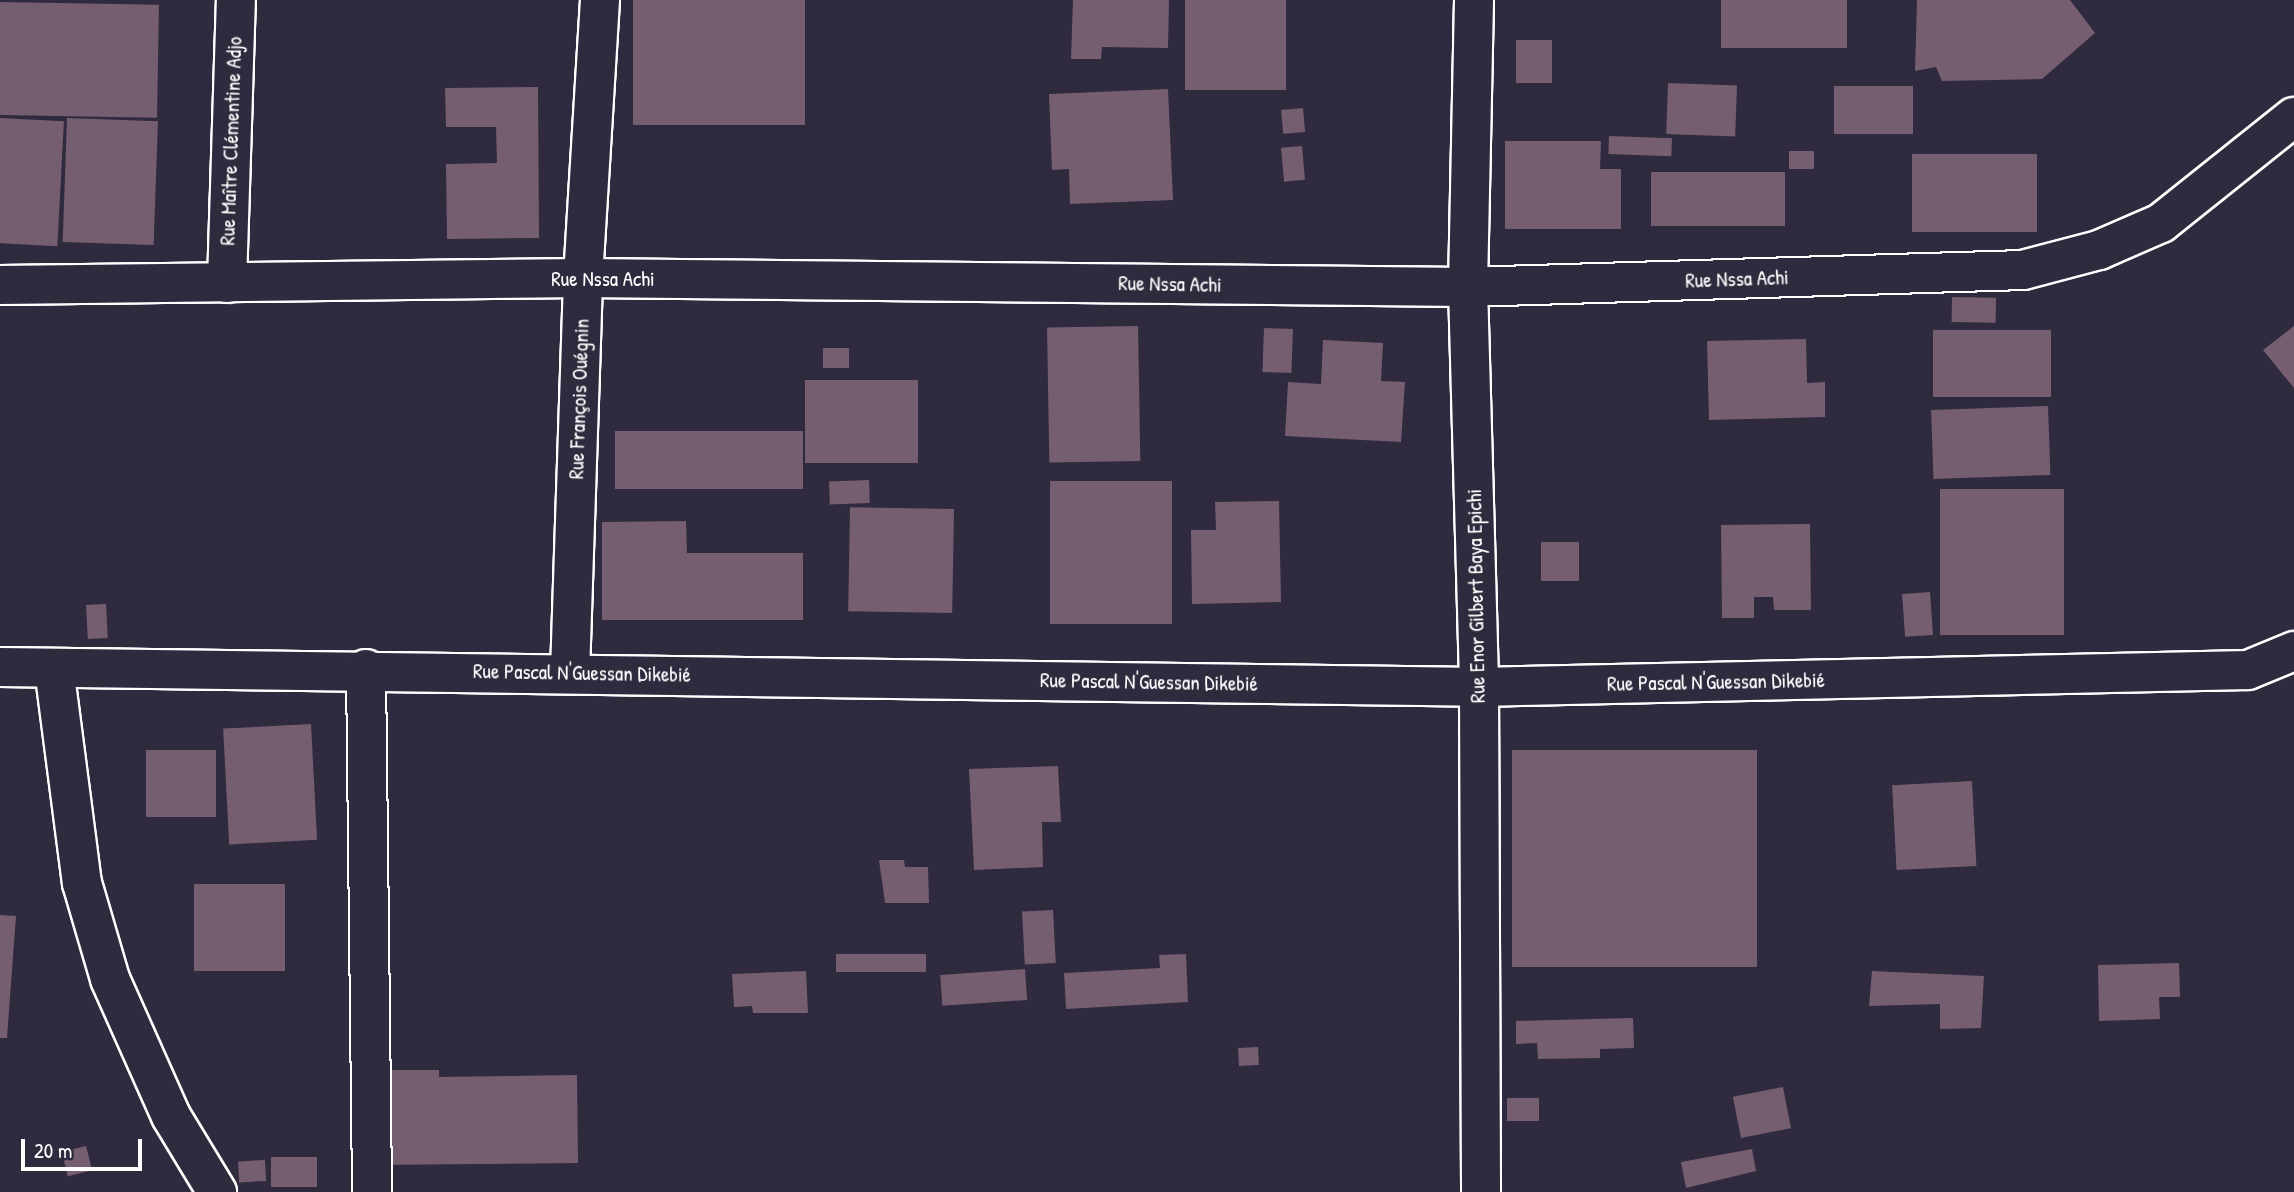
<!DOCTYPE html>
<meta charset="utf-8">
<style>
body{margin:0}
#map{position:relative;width:2294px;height:1192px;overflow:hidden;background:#2f2a3d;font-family:"Patrick Hand",sans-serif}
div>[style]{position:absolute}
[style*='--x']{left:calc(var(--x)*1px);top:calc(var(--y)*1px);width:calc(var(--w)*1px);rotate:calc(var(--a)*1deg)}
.building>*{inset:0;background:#765e71;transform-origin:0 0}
.roads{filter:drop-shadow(2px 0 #fff) drop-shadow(-2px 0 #fff) drop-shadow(0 2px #fff) drop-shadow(0 -2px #fff)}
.minor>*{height:38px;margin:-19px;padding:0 19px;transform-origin:19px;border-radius:19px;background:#2f2a3d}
span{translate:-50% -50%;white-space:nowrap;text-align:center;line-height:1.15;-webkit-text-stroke:5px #2f2a3d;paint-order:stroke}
.street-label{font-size:21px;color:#fff}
.scale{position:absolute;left:21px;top:1139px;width:121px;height:32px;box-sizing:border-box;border:4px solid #fff;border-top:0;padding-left:9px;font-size:21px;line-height:24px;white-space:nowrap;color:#fff;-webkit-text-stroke:5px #2f2a3d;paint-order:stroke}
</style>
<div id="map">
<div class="building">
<i style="left:633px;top:0;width:172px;height:125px"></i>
<i style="clip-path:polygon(1073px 0,1169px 0,1168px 48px,1102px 47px,1101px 59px,1071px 59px)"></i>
<i style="left:1185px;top:0;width:101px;height:90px"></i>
<i style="left:1721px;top:0;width:126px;height:48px"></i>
<i style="clip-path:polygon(1917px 0,2070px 0,2095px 33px,2042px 79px,1942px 81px,1936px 67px,1915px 71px)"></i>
<i style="left:0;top:2px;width:159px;height:113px;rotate:1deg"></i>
<i style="left:1516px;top:40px;width:36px;height:43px"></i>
<i style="left:1668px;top:83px;width:69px;height:51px;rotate:2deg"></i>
<i style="left:1834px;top:86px;width:79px;height:48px"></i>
<i style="clip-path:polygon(538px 87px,539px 238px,447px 239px,446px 164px,497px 163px,496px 127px,446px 127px,445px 88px)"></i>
<i style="clip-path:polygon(1168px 89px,1173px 200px,1070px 204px,1069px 169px,1052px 170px,1049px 94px)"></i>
<i style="left:1303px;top:108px;width:24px;height:22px;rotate:85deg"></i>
<i style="left:0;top:118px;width:64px;height:125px;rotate:3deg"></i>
<i style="left:67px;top:118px;width:91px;height:124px;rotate:2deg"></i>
<i style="left:1609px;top:136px;width:63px;height:18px;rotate:2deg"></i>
<i style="clip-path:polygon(1505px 141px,1601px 141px,1600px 169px,1621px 169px,1621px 229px,1505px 229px)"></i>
<i style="left:1302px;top:146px;width:34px;height:21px;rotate:85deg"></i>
<i style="left:1789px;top:151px;width:25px;height:18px"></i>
<i style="left:1912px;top:154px;width:125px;height:78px"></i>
<i style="left:1651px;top:172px;width:134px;height:54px"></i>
<i style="left:1952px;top:297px;width:44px;height:25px;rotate:1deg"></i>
<i style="left:1138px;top:326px;width:135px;height:91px;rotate:89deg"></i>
<i style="clip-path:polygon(2294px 326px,2294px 388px,2263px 350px)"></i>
<i style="left:1264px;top:328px;width:29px;height:44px;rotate:2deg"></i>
<i style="left:1933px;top:330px;width:118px;height:67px"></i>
<i style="clip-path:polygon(1806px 339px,1807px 383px,1825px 382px,1825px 417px,1709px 420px,1707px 341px)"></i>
<i style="clip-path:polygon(1323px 340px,1383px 343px,1381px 381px,1405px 382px,1401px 442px,1285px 436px,1288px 382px,1321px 384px)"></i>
<i style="left:823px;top:348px;width:26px;height:20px"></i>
<i style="left:918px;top:380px;width:83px;height:113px;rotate:90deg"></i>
<i style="left:2048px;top:406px;width:69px;height:117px;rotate:88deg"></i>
<i style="left:803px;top:431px;width:58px;height:188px;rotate:90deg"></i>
<i style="left:869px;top:480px;width:23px;height:40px;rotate:88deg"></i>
<i style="left:1050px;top:481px;width:122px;height:143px"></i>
<i style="left:2064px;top:489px;width:146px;height:124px;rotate:90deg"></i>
<i style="clip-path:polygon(1279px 501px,1281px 602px,1192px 604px,1191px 530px,1216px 530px,1215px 502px)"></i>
<i style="left:954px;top:509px;width:104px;height:104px;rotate:91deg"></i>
<i style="clip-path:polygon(686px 521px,687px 553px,803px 553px,803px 620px,602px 620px,602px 522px)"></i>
<i style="clip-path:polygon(1810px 524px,1811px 610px,1774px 610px,1773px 597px,1754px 597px,1754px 618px,1722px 618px,1721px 525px)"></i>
<i style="left:1579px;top:542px;width:39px;height:38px;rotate:90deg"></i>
<i style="left:1930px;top:592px;width:43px;height:28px;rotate:86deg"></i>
<i style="left:106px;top:604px;width:34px;height:20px;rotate:87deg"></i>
<i style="left:311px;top:724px;width:116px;height:88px;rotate:87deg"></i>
<i style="left:146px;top:750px;width:70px;height:67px"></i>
<i style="left:1757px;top:750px;width:217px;height:245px;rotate:90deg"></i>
<i style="clip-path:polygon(1058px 766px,1061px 822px,1042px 822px,1043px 867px,974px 870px,969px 769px)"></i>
<i style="left:1972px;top:781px;width:85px;height:80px;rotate:87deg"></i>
<i style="clip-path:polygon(879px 860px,904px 860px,905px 867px,928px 867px,929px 903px,885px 903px)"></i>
<i style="left:194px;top:884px;width:91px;height:87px"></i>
<i style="left:1053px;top:910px;width:53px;height:31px;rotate:87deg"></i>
<i style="clip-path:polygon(0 915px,16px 916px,7px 1038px,0 1038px)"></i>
<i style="left:836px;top:954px;width:90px;height:18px"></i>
<i style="clip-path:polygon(1186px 954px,1188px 1002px,1066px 1009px,1064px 973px,1160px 968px,1159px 955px)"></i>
<i style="clip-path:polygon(2179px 963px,2180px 997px,2159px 997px,2160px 1019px,2099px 1021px,2098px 965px)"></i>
<i style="left:1025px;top:969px;width:31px;height:85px;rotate:86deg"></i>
<i style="clip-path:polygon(806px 971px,808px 1013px,753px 1013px,752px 1006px,734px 1007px,732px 974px)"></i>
<i style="clip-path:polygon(1872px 971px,1984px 976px,1981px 1028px,1940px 1029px,1940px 1004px,1869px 1006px)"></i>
<i style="clip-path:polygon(1633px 1018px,1634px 1048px,1600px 1049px,1600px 1058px,1538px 1059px,1537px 1043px,1516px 1044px,1516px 1021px)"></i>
<i style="left:1258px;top:1047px;width:18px;height:20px;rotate:87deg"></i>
<i style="clip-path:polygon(367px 1070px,439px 1070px,439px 1077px,577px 1075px,578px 1163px,367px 1165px)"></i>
<i style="left:1783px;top:1087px;width:42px;height:51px;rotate:79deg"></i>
<i style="left:1507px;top:1098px;width:32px;height:23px"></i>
<i style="left:86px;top:1146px;width:25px;height:25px;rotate:76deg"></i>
<i style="clip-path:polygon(1752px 1149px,1756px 1171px,1686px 1188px,1681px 1162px)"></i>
<i style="left:271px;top:1157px;width:46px;height:30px"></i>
<i style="left:265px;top:1160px;width:21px;height:27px;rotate:87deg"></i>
</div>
<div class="roads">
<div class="minor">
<i style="--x:1474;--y:0;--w:287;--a:91.2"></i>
<i style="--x:1468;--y:287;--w:400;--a:88.4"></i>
<i style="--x:1479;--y:687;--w:505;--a:89.77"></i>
<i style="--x:227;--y:283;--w:283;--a:-88.2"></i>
<i style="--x:0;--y:285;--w:583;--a:-0.69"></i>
<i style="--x:583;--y:278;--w:885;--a:0.58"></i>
<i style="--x:1468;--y:287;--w:555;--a:-1.75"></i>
<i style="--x:2023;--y:270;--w:79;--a:-14.7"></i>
<i style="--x:2099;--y:250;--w:68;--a:-23.5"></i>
<i style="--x:2161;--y:223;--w:170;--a:-38.6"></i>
<i style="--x:0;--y:667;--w:1479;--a:0.77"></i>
<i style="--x:1479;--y:687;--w:769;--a:-1.27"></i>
<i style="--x:2248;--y:670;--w:50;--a:-22.4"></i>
<i style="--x:54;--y:668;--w:217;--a:82.6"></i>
<i style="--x:82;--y:883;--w:100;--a:73.7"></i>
<i style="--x:110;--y:979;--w:150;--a:66"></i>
<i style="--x:171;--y:1116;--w:89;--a:58.8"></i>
<i style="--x:366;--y:669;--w:523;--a:89.34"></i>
<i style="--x:570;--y:673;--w:395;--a:-88.1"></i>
<i style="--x:583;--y:278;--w:279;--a:-86.5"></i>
</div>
</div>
<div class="street-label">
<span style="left:231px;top:141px;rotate:-88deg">Rue Maître Clémentine Adjo</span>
<span style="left:603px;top:279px">Rue Nssa Achi</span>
<span style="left:1737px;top:279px;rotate:-2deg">Rue Nssa Achi</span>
<span style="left:1170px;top:284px;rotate:1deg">Rue Nssa Achi</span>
<span style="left:579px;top:399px;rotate:-88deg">Rue François Ouégnin</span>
<span style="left:1476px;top:596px;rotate:-91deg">Rue Enor Gilbert Baya Epichi</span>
<span style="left:582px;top:673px;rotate:1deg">Rue Pascal N'Guessan Dikebié</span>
<span style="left:1149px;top:682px;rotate:1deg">Rue Pascal N'Guessan Dikebié</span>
<span style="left:1716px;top:682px;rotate:-1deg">Rue Pascal N'Guessan Dikebié</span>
</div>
<div class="scale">20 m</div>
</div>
